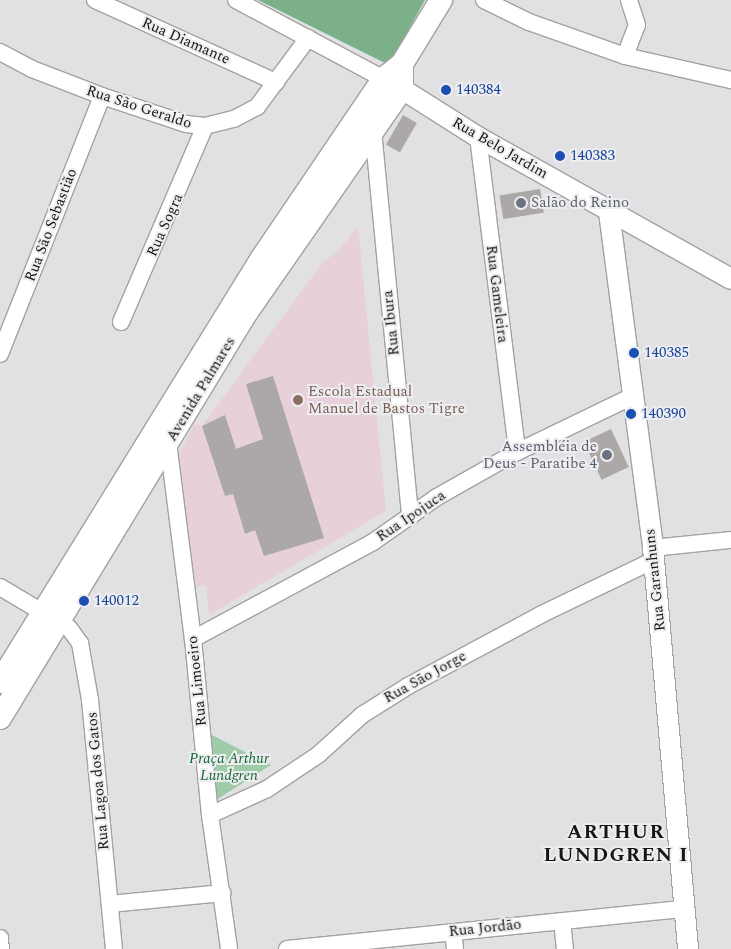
<!DOCTYPE html>
<meta charset="utf-8">
<style>
body{margin:0}
#map{position:relative;width:731px;height:949px;overflow:hidden;background:#e1e1e4;font-family:Spectral,serif}
div>[style]{position:absolute}
[style*='--x']{left:calc(var(--x)*1px);top:calc(var(--y)*1px);width:calc(var(--w)*1px);rotate:calc(var(--a)*1deg)}
.education>*{inset:0;background:#e8d0db}
.green>*{inset:0;background:#9fcba9}
.forest>*{inset:0;background:#7bb088}
.building>*{inset:0;background:#aba8a7;transform-origin:0 0}
.roads{filter:drop-shadow(1px 0 #a2a2a4) drop-shadow(-1px 0 #a2a2a4) drop-shadow(0 1px #a2a2a4) drop-shadow(0 -1px #a2a2a4)}
.minor>*{height:16px;margin:-8px;padding:0 8px;transform-origin:8px;border-radius:8px;background:#fff}
.tertiary>*{height:20px;margin:-10px;padding:0 10px;transform-origin:10px;border-radius:10px;background:#fff}
.secondary>*{height:22px;margin:-11px;padding:0 11px;transform-origin:11px;border-radius:11px;background:#fff}
.dots>*{width:14px;height:14px;translate:-50% -50%;box-sizing:border-box;border:2px solid #eeeef1;border-radius:50%}
span{translate:-50% -50%;white-space:nowrap;text-align:center;line-height:1.15;-webkit-text-stroke:4px #eeeef1;paint-order:stroke}
.street-label{font-size:15px;color:#161616}
.transit-label{font-size:15px;color:#164399}
.left{translate:0 -50%;text-align:left}
.worship-label{font-size:15px;color:#5b616d}
.right{translate:-100% -50%;text-align:right}
.education-label{font-size:15px;color:#785e54}
.park-label{font-size:15px;color:#126735;font-style:italic}
.district-label{font-size:20px;color:#161616;font-weight:700;letter-spacing:1px}
</style>
<div id="map">
<div class="education">
<i style="clip-path:polygon(358px 226px,386px 511px,209px 615px,206px 585px,189px 589px,174px 465px,195px 422px,202px 426px,323px 262px,339px 250px)"></i>
</div>
<div class="green">
<i style="clip-path:polygon(204px 731px,271px 765px,210px 804px)"></i>
</div>
<div class="forest">
<i style="clip-path:polygon(258px 0,425px 0,389px 65px)"></i>
</div>
<div class="building">
<i style="left:403px;top:115px;width:16px;height:34px;rotate:30deg"></i>
<i style="left:540px;top:189px;width:24px;height:41px;rotate:81deg"></i>
<i style="clip-path:polygon(273px 376px,324px 538px,264px 556px,255px 530px,245px 534px,233px 494px,225px 496px,202px 426px,225px 415px,236px 449px,263px 439px,246px 384px)"></i>
<i style="left:611px;top:429px;width:42px;height:30px;rotate:65deg"></i>
</div>
<div class="roads">
<div class="minor">
<i style="--x:95;--y:0;--w:199;--a:24.4"></i>
<i style="--x:236;--y:0;--w:178;--a:28.1"></i>
<i style="--x:484;--y:0;--w:50;--a:26.1"></i>
<i style="--x:529;--y:22;--w:102;--a:19.5"></i>
<i style="--x:625;--y:56;--w:109;--a:12.8"></i>
<i style="--x:0;--y:52;--w:36;--a:28"></i>
<i style="--x:32;--y:69;--w:75;--a:21.1"></i>
<i style="--x:102;--y:96;--w:89;--a:18.4"></i>
<i style="--x:186;--y:124;--w:19;--a:6"></i>
<i style="--x:205;--y:126;--w:30;--a:-14"></i>
<i style="--x:234;--y:119;--w:26;--a:-28"></i>
<i style="--x:257;--y:107;--w:86;--a:-53.5"></i>
<i style="--x:625;--y:56;--w:33;--a:-69"></i>
<i style="--x:637;--y:25;--w:26;--a:-108"></i>
<i style="--x:373;--y:130;--w:388;--a:84.5"></i>
<i style="--x:478;--y:137;--w:317;--a:82.9"></i>
<i style="--x:121;--y:322;--w:213;--a:-66.8"></i>
<i style="--x:0;--y:354;--w:277;--a:-68.4"></i>
<i style="--x:168;--y:442;--w:199;--a:82.8"></i>
<i style="--x:193;--y:639;--w:177;--a:84.5"></i>
<i style="--x:210;--y:815;--w:135;--a:81.9"></i>
<i style="--x:653;--y:548;--w:78;--a:-5.9"></i>
<i style="--x:0;--y:587;--w:80;--a:30.7"></i>
<i style="--x:69;--y:628;--w:19;--a:54"></i>
<i style="--x:80;--y:643;--w:58;--a:80"></i>
<i style="--x:90;--y:700;--w:250;--a:84.5"></i>
<i style="--x:193;--y:639;--w:204;--a:-28.3"></i>
<i style="--x:373;--y:542;--w:78;--a:-35.1"></i>
<i style="--x:437;--y:497;--w:92;--a:-29.4"></i>
<i style="--x:517;--y:452;--w:127;--a:-25.8"></i>
<i style="--x:210;--y:815;--w:63;--a:-24.5"></i>
<i style="--x:267;--y:789;--w:61;--a:-33.7"></i>
<i style="--x:318;--y:755;--w:59;--a:-42.3"></i>
<i style="--x:362;--y:715;--w:54;--a:-32.2"></i>
<i style="--x:408;--y:686;--w:152;--a:-28.2"></i>
<i style="--x:542;--y:614;--w:124;--a:-25.7"></i>
<i style="--x:110;--y:904;--w:113;--a:-5.6"></i>
<i style="--x:562;--y:921;--w:28;--a:84"></i>
<i style="--x:453;--y:932;--w:17;--a:83"></i>
<i style="--x:0;--y:938;--w:11;--a:85"></i>
<i style="--x:287;--y:949;--w:399;--a:-5.8"></i>
</div>
<div class="tertiary">
<i style="--x:402;--y:89;--w:90;--a:32.3"></i>
<i style="--x:478;--y:137;--w:290;--a:29.3"></i>
<i style="--x:609;--y:212;--w:339;--a:82.5"></i>
<i style="--x:653;--y:548;--w:403;--a:85"></i>
</div>
<div class="secondary">
<i style="--x:0;--y:682;--w:498;--a:-58.3"></i>
<i style="--x:262;--y:258;--w:216;--a:-55.9"></i>
<i style="--x:383;--y:79;--w:24;--a:-38"></i>
<i style="--x:402;--y:64;--w:75;--a:-58.6"></i>
<i style="--x:0;--y:718;--w:475;--a:-58.7"></i>
<i style="--x:247;--y:312;--w:272;--a:-55.2"></i>
<i style="--x:402;--y:89;--w:25;--a:-90"></i>
</div>
</div>
<div class="dots">
<i style="left:446px;top:90px;background:#1a4fb4"></i>
<i style="left:560px;top:156px;background:#1a4fb4"></i>
<i style="left:521px;top:203px;background:#6b7280"></i>
<i style="left:634px;top:353px;background:#1a4fb4"></i>
<i style="left:298px;top:400px;background:#8d6e63"></i>
<i style="left:631px;top:414px;background:#1a4fb4"></i>
<i style="left:607px;top:455px;background:#6b7280"></i>
<i style="left:84px;top:601px;background:#1a4fb4"></i>
</div>
<div class="street-label">
<span style="left:186px;top:41px;rotate:24deg">Rua Diamante</span>
<span style="left:139px;top:107px;rotate:18deg">Rua São Geraldo</span>
<span style="left:500px;top:148px;rotate:30deg">Rua Belo Jardim</span>
<span style="left:51px;top:225px;rotate:-69deg">Rua São Sebastião</span>
<span style="left:165px;top:225px;rotate:-66deg">Rua Sogra</span>
<span style="left:497px;top:294px;rotate:83deg">Rua Gameleira</span>
<span style="left:391px;top:323px;rotate:-96deg">Rua Ibura</span>
<span style="left:201px;top:389px;rotate:-59deg">Avenida Palmares</span>
<span style="left:411px;top:516px;rotate:-34deg">Rua Ipojuca</span>
<span style="left:655px;top:580px;rotate:-96deg">Rua Garanhuns</span>
<span style="left:425px;top:677px;rotate:-29deg">Rua São Jorge</span>
<span style="left:197px;top:681px;rotate:-96deg">Rua Limoeiro</span>
<span style="left:98px;top:781px;rotate:-95deg">Rua Lagoa dos Gatos</span>
<span style="left:485px;top:928px;rotate:-6deg">Rua Jordão</span>
</div>
<div class="transit-label">
<span class="left" style="left:456px;top:90px">140384</span>
<span class="left" style="left:570px;top:156px">140383</span>
<span class="left" style="left:644px;top:353px">140385</span>
<span class="left" style="left:641px;top:414px">140390</span>
<span class="left" style="left:94px;top:601px">140012</span>
</div>
<div class="worship-label">
<span class="left" style="left:531px;top:203px">Salão do Reino</span>
<span class="right" style="left:597px;top:455px">Assembléia de<br>Deus - Paratibe 4</span>
</div>
<div class="education-label">
<span class="left" style="left:308px;top:400px">Escola Estadual<br>Manuel de Bastos Tigre</span>
</div>
<div class="park-label">
<span style="left:229px;top:767px">Praça Arthur<br>Lundgren</span>
</div>
<div class="district-label">
<span style="left:616px;top:844px">ARTHUR<br>LUNDGREN I</span>
</div>
</div>
